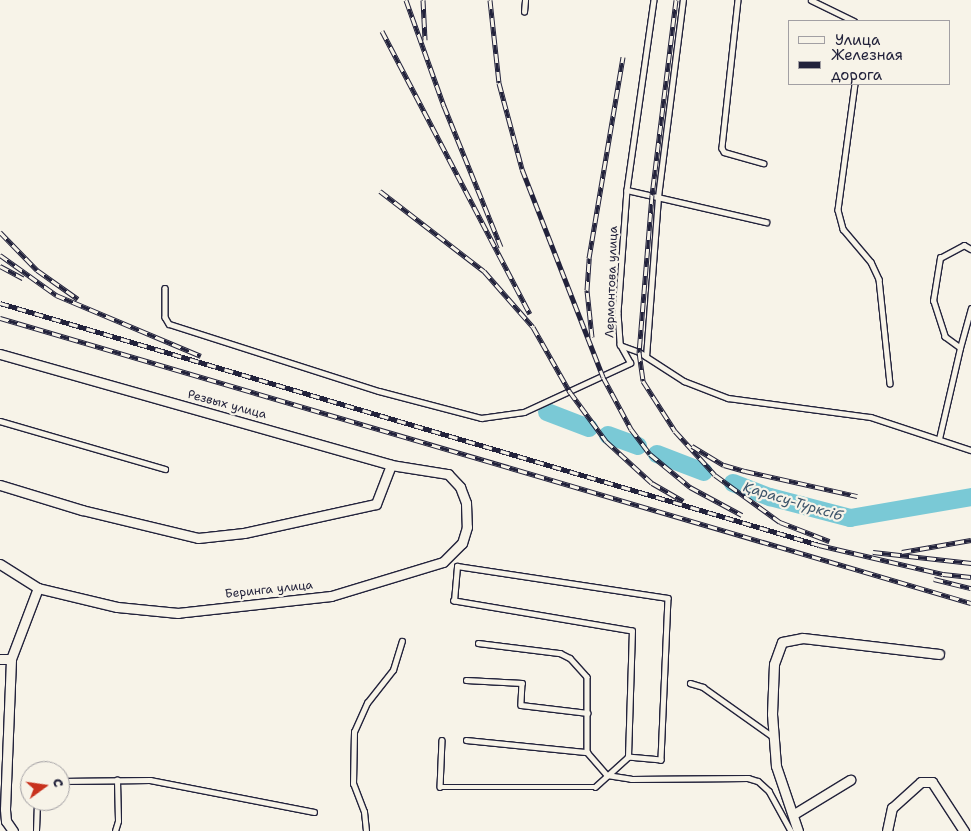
<!DOCTYPE html>
<meta charset="utf-8">
<style>
body{margin:0}
#map{position:relative;width:971px;height:831px;overflow:hidden;background:#f7f3e8;font-family:"Shantell Sans",sans-serif}
div>[style]{position:absolute}
[style*='--x']{left:calc(var(--x)*1px);top:calc(var(--y)*1px);width:calc(var(--w)*1px);rotate:calc(var(--a)*1deg)}
.river>*{height:18px;margin:-9px;padding:0 9px;transform-origin:9px;border-radius:9px;background:#7ac9d6}
.roads{filter:drop-shadow(1px 0 #22223b) drop-shadow(-1px 0 #22223b) drop-shadow(0 1px #22223b) drop-shadow(0 -1px #22223b)}
.lane>*{height:4.5px;margin:-2.25px;padding:0 2.25px;transform-origin:2.25px;border-radius:2.25px;background:#f7f3e8}
.street>*{height:9px;margin:-4.5px;padding:0 4.5px;transform-origin:4.5px;border-radius:4.5px;background:#f7f3e8}
.rail>*{height:5px;margin-top:-2.5px;transform-origin:0;background:repeating-linear-gradient(90deg,#f7f3e8 0 9px,#22223b 0 18px);box-sizing:border-box;border-block:1px solid #22223b}
span{translate:-50% -50%;white-space:nowrap;text-align:center;line-height:1.15;-webkit-text-stroke:4.5px #f7f3e8;paint-order:stroke}
.street-label{font-size:12px;color:#22223b}
.water-label{font-size:14px;color:#3c546a;font-style:italic}
.legend{position:absolute;left:788px;top:20px;width:162px;height:65px;box-sizing:border-box;background:#f7f3e8;border:1px solid #a29fa3;margin:0;padding:6px 9px;list-style:none;font-size:15px;color:#22223b}
.legend li{display:flex;align-items:center;gap:10px;height:25px}
.legend b{width:25px;border:1px solid #a29fa3}
.north{position:absolute;left:20px;top:761px;width:50px;height:50px;box-sizing:border-box;background:#f7f3e8;border:1px solid #a29fa3;border-radius:50%;rotate:76deg;font-size:14px;font-weight:700;line-height:20px;text-align:center;color:#22223b}
.north::after{content:'';display:block;margin:auto;width:18px;height:22px;background:#c8321e;clip-path:polygon(50% 0,100% 100%,50% 72%,0 100%)}
</style>
<div id="map">
<div class="river">
<i style="--x:547;--y:412;--w:45;--a:20.9"></i>
<i style="--x:608;--y:435;--w:32;--a:20"></i>
<i style="--x:657;--y:454;--w:50;--a:21"></i>
<i style="--x:733;--y:483;--w:40;--a:21"></i>
<i style="--x:770;--y:497;--w:83;--a:14.7"></i>
<i style="--x:850;--y:518;--w:123;--a:-9.8"></i>
</div>
<div class="roads">
<div class="lane">
<i style="--x:654;--y:0;--w:192;--a:98.1"></i>
<i style="--x:627;--y:190;--w:123;--a:94.2"></i>
<i style="--x:618;--y:313;--w:32;--a:86"></i>
<i style="--x:620;--y:345;--w:20;--a:20"></i>
<i style="--x:639;--y:352;--w:54;--a:32.8"></i>
<i style="--x:684;--y:381;--w:47;--a:21.1"></i>
<i style="--x:728;--y:398;--w:144;--a:7.6"></i>
<i style="--x:871;--y:417;--w:105;--a:18.3"></i>
<i style="--x:738;--y:0;--w:149;--a:96.2"></i>
<i style="--x:722;--y:148;--w:4;--a:63"></i>
<i style="--x:724;--y:152;--w:41;--a:15.8"></i>
<i style="--x:811;--y:0;--w:48;--a:26"></i>
<i style="--x:524;--y:12;--w:12;--a:-85"></i>
<i style="--x:855;--y:84;--w:127;--a:97.7"></i>
<i style="--x:838;--y:210;--w:20;--a:75"></i>
<i style="--x:843;--y:229;--w:43;--a:49.7"></i>
<i style="--x:871;--y:262;--w:19;--a:65"></i>
<i style="--x:879;--y:279;--w:105;--a:84"></i>
<i style="--x:627;--y:190;--w:143;--a:13"></i>
<i style="--x:165;--y:288;--w:29;--a:90"></i>
<i style="--x:165;--y:317;--w:8;--a:60"></i>
<i style="--x:169;--y:324;--w:220;--a:17.7"></i>
<i style="--x:379;--y:391;--w:106;--a:14.8"></i>
<i style="--x:481;--y:418;--w:43;--a:-7.9"></i>
<i style="--x:524;--y:412;--w:117;--a:-24.8"></i>
<i style="--x:630;--y:363;--w:21;--a:-119"></i>
<i style="--x:960;--y:348;--w:41;--a:-74.6"></i>
<i style="--x:646;--y:357;--w:160;--a:-85.7"></i>
<i style="--x:658;--y:197;--w:199;--a:-82.8"></i>
<i style="--x:0;--y:421;--w:172;--a:16.2"></i>
<i style="--x:939;--y:439;--w:93;--a:-77"></i>
<i style="--x:960;--y:348;--w:19;--a:-144"></i>
<i style="--x:945;--y:337;--w:38;--a:-108"></i>
<i style="--x:933;--y:301;--w:44;--a:-80.8"></i>
<i style="--x:940;--y:258;--w:27;--a:-28"></i>
<i style="--x:964;--y:245;--w:8;--a:30"></i>
<i style="--x:478;--y:643;--w:83;--a:7"></i>
<i style="--x:560;--y:653;--w:11;--a:27"></i>
<i style="--x:570;--y:658;--w:25;--a:48"></i>
<i style="--x:587;--y:677;--w:75;--a:90"></i>
<i style="--x:587;--y:752;--w:30;--a:49"></i>
<i style="--x:607;--y:775;--w:24;--a:9"></i>
<i style="--x:631;--y:779;--w:117;--a:-0.5"></i>
<i style="--x:748;--y:778;--w:10;--a:17"></i>
<i style="--x:758;--y:781;--w:15;--a:42"></i>
<i style="--x:769;--y:791;--w:46;--a:61.2"></i>
<i style="--x:466;--y:680;--w:56;--a:3.1"></i>
<i style="--x:522;--y:683;--w:22;--a:93"></i>
<i style="--x:521;--y:705;--w:67;--a:6.8"></i>
<i style="--x:690;--y:683;--w:14;--a:17"></i>
<i style="--x:703;--y:687;--w:85;--a:35.4"></i>
<i style="--x:442;--y:740;--w:47;--a:92.4"></i>
<i style="--x:440;--y:787;--w:155;--a:0"></i>
<i style="--x:595;--y:787;--w:45;--a:-42.3"></i>
<i style="--x:628;--y:757;--w:126;--a:-88.2"></i>
<i style="--x:632;--y:631;--w:181;--a:-170.4"></i>
<i style="--x:454;--y:601;--w:35;--a:-85"></i>
<i style="--x:457;--y:566;--w:213;--a:8.6"></i>
<i style="--x:668;--y:598;--w:162;--a:92.5"></i>
<i style="--x:661;--y:760;--w:33;--a:-175"></i>
<i style="--x:466;--y:740;--w:122;--a:5.7"></i>
<i style="--x:60;--y:781;--w:90;--a:-0.6"></i>
<i style="--x:150;--y:780;--w:167;--a:11"></i>
<i style="--x:36;--y:831;--w:30;--a:-88"></i>
<i style="--x:115;--y:831;--w:10;--a:-73"></i>
<i style="--x:118;--y:821;--w:41;--a:-91.4"></i>
<i style="--x:366;--y:831;--w:19;--a:-96"></i>
<i style="--x:364;--y:812;--w:30;--a:-111"></i>
<i style="--x:353;--y:784;--w:52;--a:-88.9"></i>
<i style="--x:354;--y:732;--w:32;--a:-66"></i>
<i style="--x:367;--y:703;--w:42;--a:-51.8"></i>
<i style="--x:393;--y:670;--w:30;--a:-73"></i>
</div>
<div class="street">
<i style="--x:0;--y:354;--w:406;--a:15.8"></i>
<i style="--x:391;--y:465;--w:58;--a:9"></i>
<i style="--x:448;--y:474;--w:18;--a:47"></i>
<i style="--x:460;--y:487;--w:17;--a:69"></i>
<i style="--x:466;--y:503;--w:24;--a:88"></i>
<i style="--x:467;--y:527;--w:17;--a:107"></i>
<i style="--x:462;--y:543;--w:27;--a:135"></i>
<i style="--x:443;--y:562;--w:117;--a:163.1"></i>
<i style="--x:331;--y:596;--w:154;--a:173.7"></i>
<i style="--x:178;--y:613;--w:61;--a:-174.4"></i>
<i style="--x:117;--y:607;--w:81;--a:-166.5"></i>
<i style="--x:38;--y:588;--w:45;--a:-147.7"></i>
<i style="--x:0;--y:485;--w:86;--a:17"></i>
<i style="--x:82;--y:510;--w:119;--a:13.6"></i>
<i style="--x:198;--y:538;--w:46;--a:-6.2"></i>
<i style="--x:244;--y:533;--w:135;--a:-12.4"></i>
<i style="--x:376;--y:504;--w:42;--a:-69"></i>
<i style="--x:0;--y:659;--w:11;--a:0"></i>
<i style="--x:794;--y:814;--w:66;--a:-31.3"></i>
<i style="--x:13;--y:831;--w:12;--a:-125"></i>
<i style="--x:6;--y:821;--w:12;--a:-95"></i>
<i style="--x:5;--y:809;--w:150;--a:-87.7"></i>
<i style="--x:11;--y:659;--w:76;--a:-69.2"></i>
<i style="--x:798;--y:831;--w:69;--a:-108.7"></i>
<i style="--x:776;--y:766;--w:52;--a:-94.4"></i>
<i style="--x:772;--y:714;--w:50;--a:-87.7"></i>
<i style="--x:774;--y:664;--w:23;--a:-70"></i>
<i style="--x:782;--y:642;--w:21;--a:-11"></i>
<i style="--x:803;--y:638;--w:137;--a:6.7"></i>
<i style="--x:887;--y:831;--w:24;--a:-78"></i>
<i style="--x:892;--y:808;--w:39;--a:-42"></i>
<i style="--x:921;--y:782;--w:11;--a:0"></i>
<i style="--x:932;--y:782;--w:59;--a:56.9"></i>
</div>
</div>
<div class="rail">
<i style="--x:406;--y:0;--w:113;--a:70.3"></i>
<i style="--x:444;--y:106;--w:152;--a:68"></i>
<i style="--x:423;--y:0;--w:40;--a:87.1"></i>
<i style="--x:490;--y:0;--w:83;--a:83.8"></i>
<i style="--x:499;--y:83;--w:89;--a:75"></i>
<i style="--x:522;--y:169;--w:223;--a:68.7"></i>
<i style="--x:603;--y:377;--w:59;--a:61.7"></i>
<i style="--x:631;--y:429;--w:31;--a:53"></i>
<i style="--x:650;--y:454;--w:52;--a:39.5"></i>
<i style="--x:690;--y:487;--w:59;--a:28.3"></i>
<i style="--x:676;--y:0;--w:196;--a:97"></i>
<i style="--x:652;--y:195;--w:158;--a:94.7"></i>
<i style="--x:639;--y:352;--w:29;--a:82"></i>
<i style="--x:643;--y:381;--w:59;--a:57.4"></i>
<i style="--x:675;--y:431;--w:59;--a:47.7"></i>
<i style="--x:715;--y:475;--w:80;--a:35.9"></i>
<i style="--x:780;--y:522;--w:53;--a:21.2"></i>
<i style="--x:382;--y:31;--w:319;--a:62.4"></i>
<i style="--x:380;--y:191;--w:131;--a:37.6"></i>
<i style="--x:484;--y:271;--w:74;--a:48.8"></i>
<i style="--x:533;--y:327;--w:75;--a:60.4"></i>
<i style="--x:570;--y:392;--w:61;--a:53.7"></i>
<i style="--x:606;--y:441;--w:62;--a:42.4"></i>
<i style="--x:652;--y:483;--w:36;--a:30"></i>
<i style="--x:0;--y:232;--w:53;--a:45.8"></i>
<i style="--x:37;--y:270;--w:50;--a:35.3"></i>
<i style="--x:0;--y:255;--w:69;--a:35.5"></i>
<i style="--x:56;--y:295;--w:157;--a:22.8"></i>
<i style="--x:0;--y:266;--w:26;--a:28"></i>
<i style="--x:0;--y:303;--w:854;--a:16.46"></i>
<i style="--x:819;--y:545;--w:127;--a:13.2"></i>
<i style="--x:943;--y:574;--w:28;--a:6"></i>
<i style="--x:0;--y:318;--w:1012;--a:16.36"></i>
<i style="--x:592;--y:337;--w:47;--a:-96.1"></i>
<i style="--x:587;--y:290;--w:32;--a:-86"></i>
<i style="--x:589;--y:258;--w:204;--a:-80.4"></i>
<i style="--x:692;--y:446;--w:37;--a:31"></i>
<i style="--x:724;--y:465;--w:22;--a:16"></i>
<i style="--x:745;--y:471;--w:115;--a:12.6"></i>
<i style="--x:873;--y:552;--w:99;--a:6.4"></i>
<i style="--x:902;--y:552;--w:70;--a:-9.9"></i>
<i style="--x:934;--y:579;--w:38;--a:14"></i>
</div>
<div class="street-label">
<span style="left:612px;top:282px;rotate:-88deg">Лермонтова улица</span>
<span style="left:227px;top:405px;rotate:15deg">Резвых улица</span>
<span style="left:269px;top:590px;rotate:-6deg">Беринга улица</span>
</div>
<div class="water-label">
<span style="left:793px;top:501px;rotate:17deg">Қарасу-Түрксіб</span>
</div>
<ul class="legend">
<li><b style="height:6px;background:#f7f3e8"></b>Улица</li>
<li><b style="height:6px;background:#22223b"></b>Железная дорога</li>
</ul>
<div class="north">С</div>
</div>
